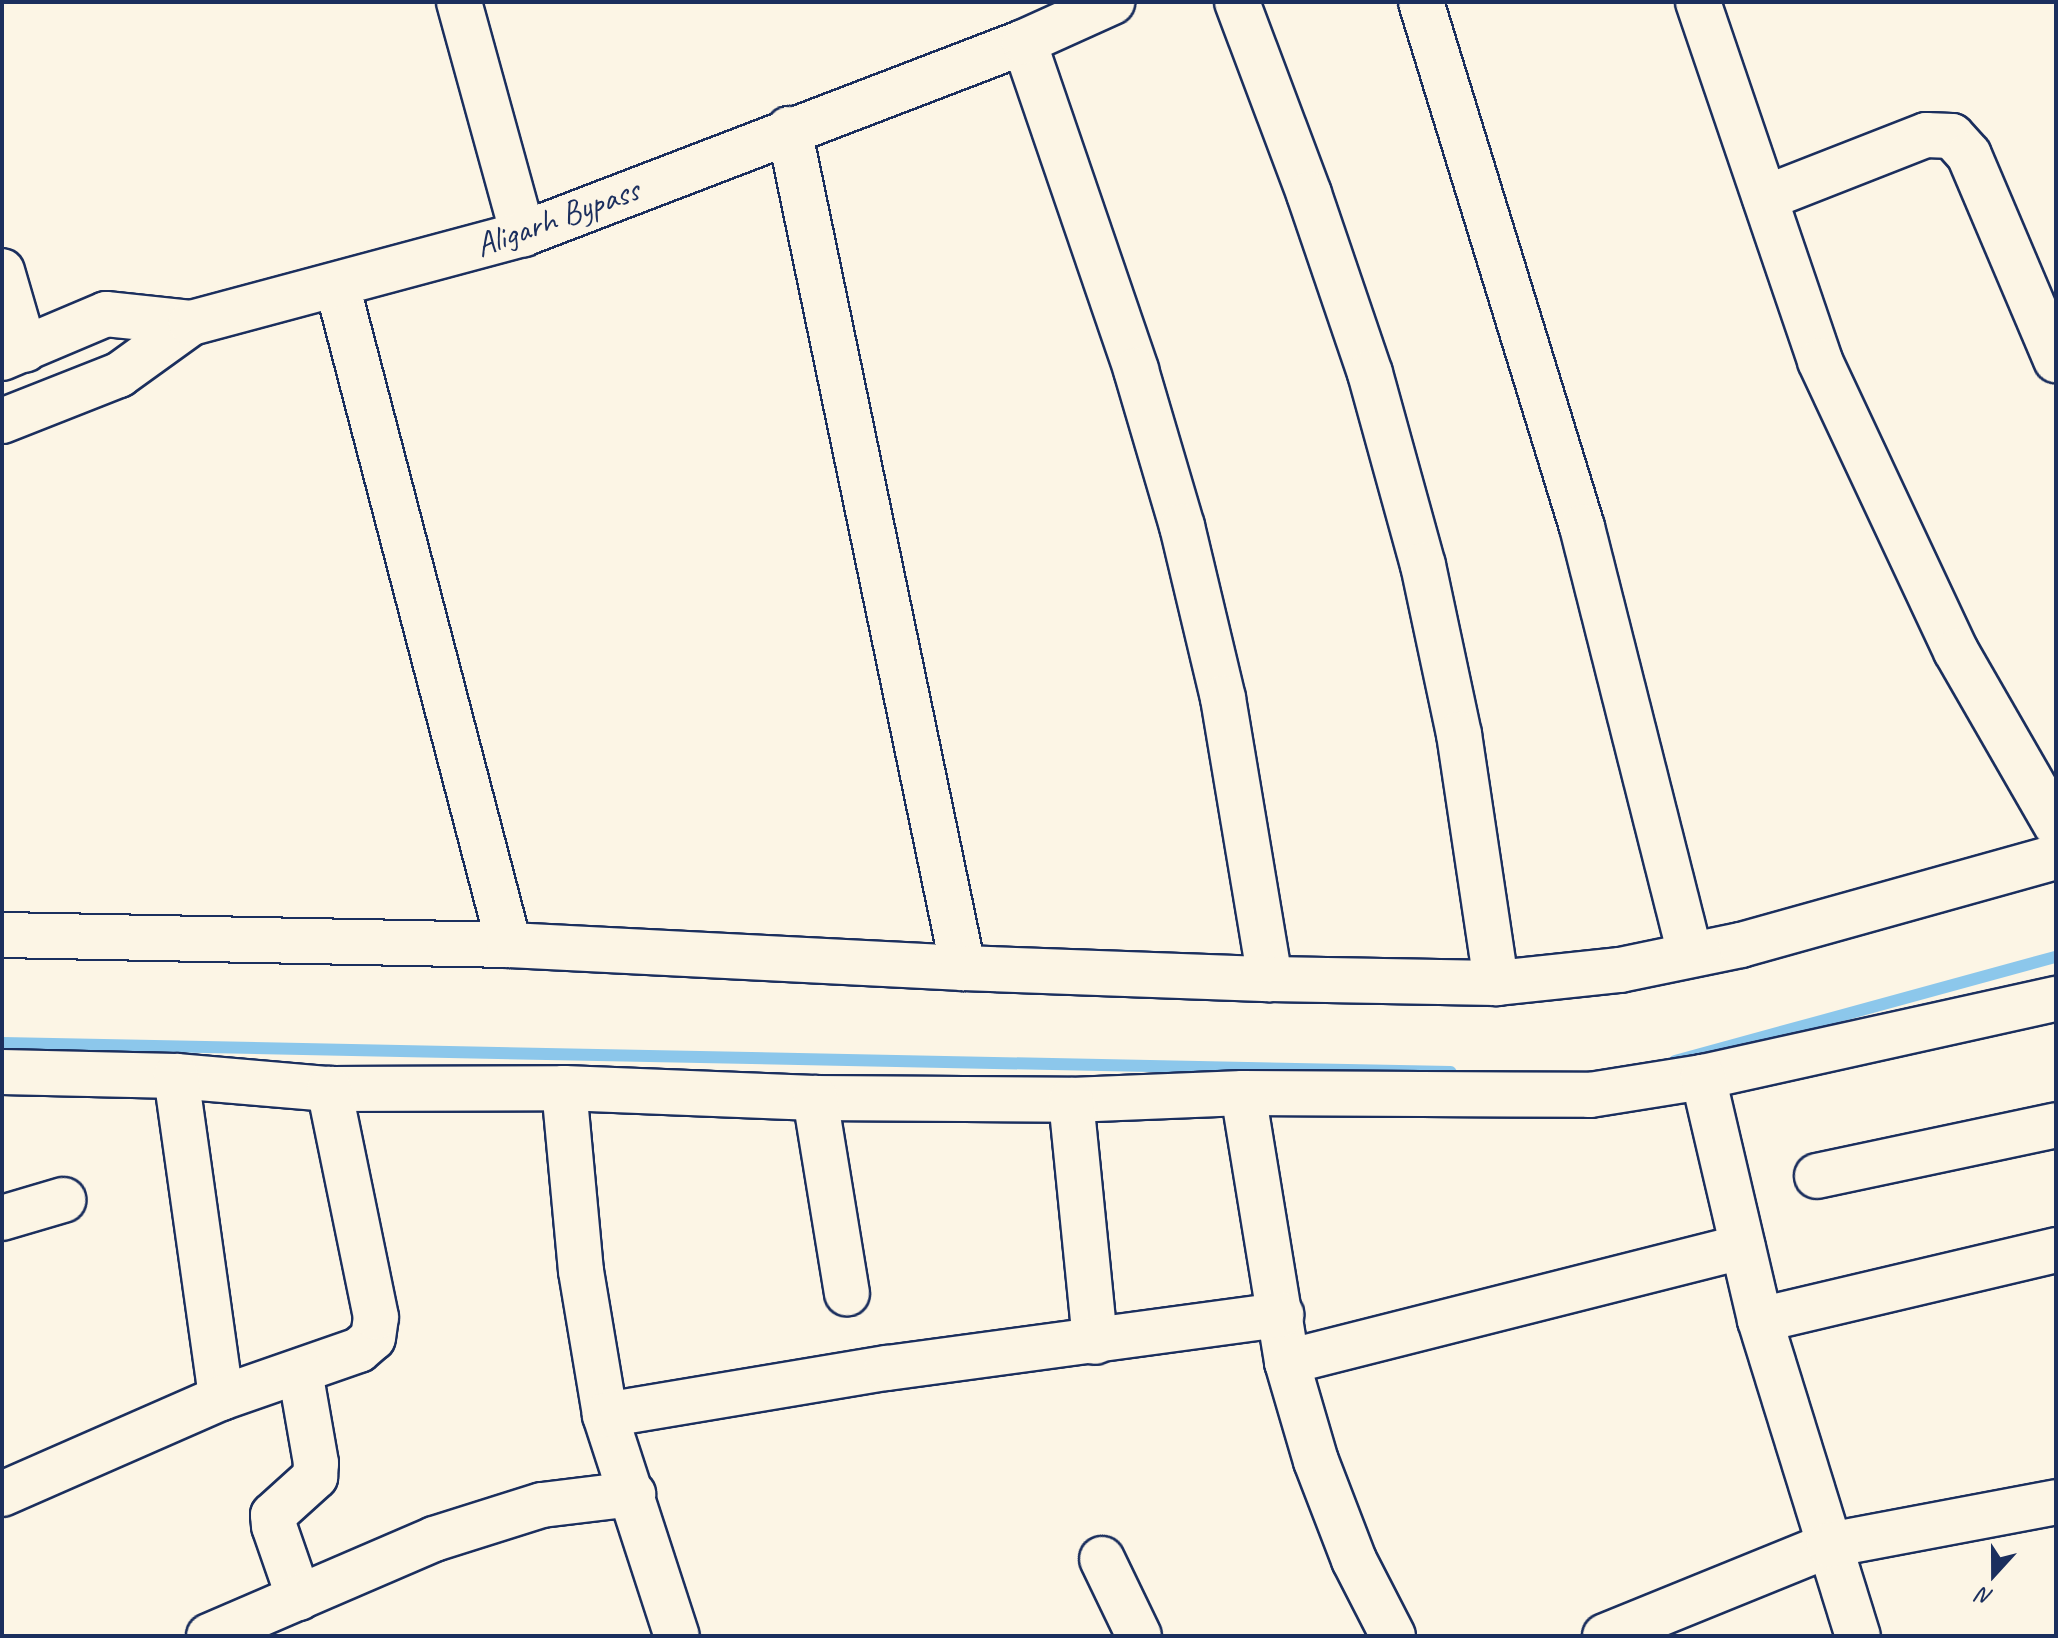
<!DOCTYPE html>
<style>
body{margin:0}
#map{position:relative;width:2058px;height:1638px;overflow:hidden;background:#fcf5e5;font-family:Caveat,sans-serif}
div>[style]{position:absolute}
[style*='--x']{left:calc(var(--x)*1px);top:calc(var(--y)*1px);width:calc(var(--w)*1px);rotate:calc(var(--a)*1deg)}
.stream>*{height:12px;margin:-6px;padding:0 6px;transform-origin:6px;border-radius:6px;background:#8cc7eb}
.roads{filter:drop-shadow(2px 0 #1b2f5e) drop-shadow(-2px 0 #1b2f5e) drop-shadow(0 2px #1b2f5e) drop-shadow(0 -2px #1b2f5e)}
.minor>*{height:44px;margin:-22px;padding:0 22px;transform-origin:22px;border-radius:22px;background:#fcf5e5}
.secondary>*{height:44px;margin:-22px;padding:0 22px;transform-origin:22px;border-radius:22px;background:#fcf5e5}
span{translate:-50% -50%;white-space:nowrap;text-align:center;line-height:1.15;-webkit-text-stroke:7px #fcf5e5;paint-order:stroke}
.street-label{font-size:34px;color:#1b2f5e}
.frame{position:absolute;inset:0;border:4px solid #1b2f5e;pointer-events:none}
.north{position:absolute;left:1954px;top:1534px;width:80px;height:80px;-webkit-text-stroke:6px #fcf5e5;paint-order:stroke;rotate:201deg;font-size:22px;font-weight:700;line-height:32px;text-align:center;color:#1b2f5e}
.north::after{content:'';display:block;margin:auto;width:28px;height:36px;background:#1b2f5e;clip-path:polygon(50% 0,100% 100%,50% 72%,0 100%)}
</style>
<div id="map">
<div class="stream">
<i style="--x:2;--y:1043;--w:1449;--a:1.15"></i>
<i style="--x:1675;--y:1061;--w:395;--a:-15.3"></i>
</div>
<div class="roads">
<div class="minor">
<i style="--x:459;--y:2;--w:241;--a:74.6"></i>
<i style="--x:1237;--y:2;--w:205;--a:69.4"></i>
<i style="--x:1309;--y:194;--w:189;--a:71.2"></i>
<i style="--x:1370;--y:373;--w:199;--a:74.6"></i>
<i style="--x:1423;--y:565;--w:173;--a:78"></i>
<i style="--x:1459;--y:734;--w:252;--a:81.5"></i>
<i style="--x:1421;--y:2;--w:549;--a:72.95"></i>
<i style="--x:1582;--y:527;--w:441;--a:75.8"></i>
<i style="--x:1698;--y:2;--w:379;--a:71.2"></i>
<i style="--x:1820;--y:361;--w:320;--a:64.9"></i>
<i style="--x:1956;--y:651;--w:201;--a:60.1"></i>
<i style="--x:1024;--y:42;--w:347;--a:71.1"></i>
<i style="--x:1136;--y:370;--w:163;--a:73.6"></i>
<i style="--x:1182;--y:526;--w:177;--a:76.6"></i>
<i style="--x:1223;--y:698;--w:285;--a:80.5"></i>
<i style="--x:789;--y:129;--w:857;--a:78.28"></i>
<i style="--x:1765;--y:198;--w:173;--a:-21.4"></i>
<i style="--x:1926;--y:135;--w:26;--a:2"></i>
<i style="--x:1952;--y:136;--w:25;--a:48"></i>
<i style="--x:1969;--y:155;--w:223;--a:67"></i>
<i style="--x:2;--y:271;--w:82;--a:73.8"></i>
<i style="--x:337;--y:285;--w:682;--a:75.39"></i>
<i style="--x:2;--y:935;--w:507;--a:1.13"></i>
<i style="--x:509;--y:945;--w:455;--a:2.9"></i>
<i style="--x:963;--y:968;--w:307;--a:2.1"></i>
<i style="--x:1270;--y:979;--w:226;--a:1"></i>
<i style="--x:1496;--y:983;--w:125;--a:-6"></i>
<i style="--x:1620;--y:970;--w:124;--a:-11.7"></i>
<i style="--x:1741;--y:945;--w:327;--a:-15.6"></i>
<i style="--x:2;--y:1072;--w:174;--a:1.3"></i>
<i style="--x:176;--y:1076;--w:154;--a:4.9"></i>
<i style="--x:329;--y:1089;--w:235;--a:-0.2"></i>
<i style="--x:564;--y:1088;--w:251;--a:2.3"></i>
<i style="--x:815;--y:1098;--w:256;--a:0.4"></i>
<i style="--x:1071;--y:1100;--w:172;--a:-2.3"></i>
<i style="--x:1243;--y:1093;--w:347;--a:0.3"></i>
<i style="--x:1590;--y:1095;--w:114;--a:-9.1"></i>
<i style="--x:1703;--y:1077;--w:362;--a:-12.5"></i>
<i style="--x:176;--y:1076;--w:325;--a:82"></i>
<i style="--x:1703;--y:1077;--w:250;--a:76.8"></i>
<i style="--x:1760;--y:1320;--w:331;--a:72.8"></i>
<i style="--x:564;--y:1088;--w:184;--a:84.7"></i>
<i style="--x:581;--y:1271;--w:146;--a:80.5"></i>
<i style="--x:605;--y:1415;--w:232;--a:72"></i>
<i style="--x:1243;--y:1093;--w:273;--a:80.7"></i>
<i style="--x:1287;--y:1362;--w:103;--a:73.7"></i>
<i style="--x:1316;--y:1461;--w:106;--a:69"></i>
<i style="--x:1354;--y:1560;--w:85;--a:62.8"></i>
<i style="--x:815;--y:1098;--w:198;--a:80.7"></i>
<i style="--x:1071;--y:1100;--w:243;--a:84.3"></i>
<i style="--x:1817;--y:1176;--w:244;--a:-12"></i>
<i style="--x:2;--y:1218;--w:64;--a:-16.4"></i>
<i style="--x:1760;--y:1320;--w:304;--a:-13.3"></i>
<i style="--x:1287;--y:1362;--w:470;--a:-14.2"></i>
<i style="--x:605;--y:1415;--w:286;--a:-9.5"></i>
<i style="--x:887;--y:1368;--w:398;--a:-7.7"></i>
<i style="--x:2;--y:1494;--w:239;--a:-23.7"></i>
<i style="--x:221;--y:1398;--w:146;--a:-19.2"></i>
<i style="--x:359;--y:1350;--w:18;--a:-41"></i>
<i style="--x:373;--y:1338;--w:21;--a:-82"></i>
<i style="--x:376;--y:1317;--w:233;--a:-101.6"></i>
<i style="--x:1102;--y:1559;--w:85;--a:64.3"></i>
<i style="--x:299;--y:1598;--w:76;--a:-109.1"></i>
<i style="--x:274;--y:1526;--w:11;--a:-95"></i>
<i style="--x:273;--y:1515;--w:57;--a:-42.1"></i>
<i style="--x:315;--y:1477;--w:14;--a:-86"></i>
<i style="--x:316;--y:1463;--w:93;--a:-99.9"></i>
<i style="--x:209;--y:1636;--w:245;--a:-23.3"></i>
<i style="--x:434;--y:1539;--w:113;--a:-17.5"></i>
<i style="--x:542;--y:1505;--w:92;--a:-6.9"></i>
<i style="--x:1605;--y:1636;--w:242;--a:-22.1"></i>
<i style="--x:1829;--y:1545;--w:231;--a:-10.7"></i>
</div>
<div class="secondary">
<i style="--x:2;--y:358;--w:113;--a:-22.9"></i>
<i style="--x:106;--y:314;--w:85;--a:6"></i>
<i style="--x:2;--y:421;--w:126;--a:-21.5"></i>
<i style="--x:119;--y:375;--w:89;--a:-35.8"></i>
<i style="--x:191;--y:323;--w:344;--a:-15"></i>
<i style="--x:523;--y:234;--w:537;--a:-20.97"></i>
<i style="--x:1024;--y:42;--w:97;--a:-24.4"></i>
</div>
</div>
<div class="street-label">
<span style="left:557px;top:217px;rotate:-20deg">Aligarh Bypass</span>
</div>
<div class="frame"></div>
<div class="north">N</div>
</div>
